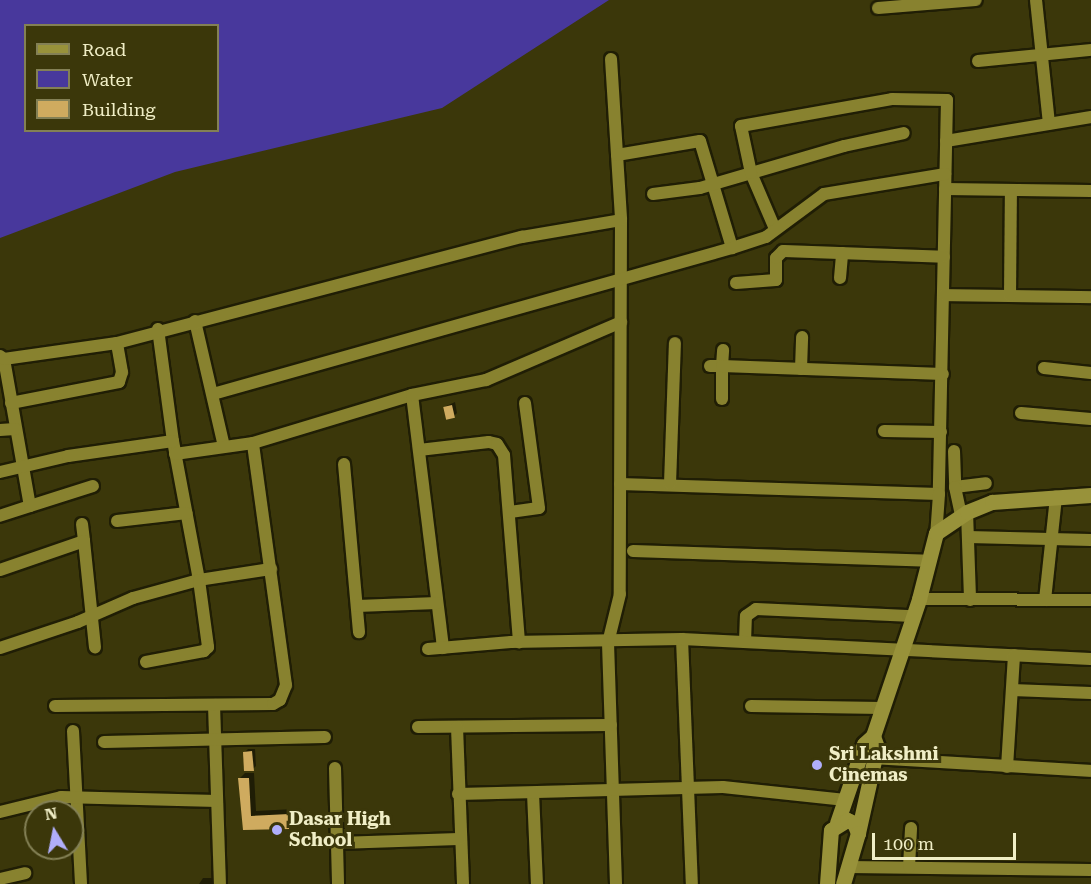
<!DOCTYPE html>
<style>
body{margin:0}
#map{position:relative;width:1091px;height:884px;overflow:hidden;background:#3b370a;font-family:"Roboto Serif",serif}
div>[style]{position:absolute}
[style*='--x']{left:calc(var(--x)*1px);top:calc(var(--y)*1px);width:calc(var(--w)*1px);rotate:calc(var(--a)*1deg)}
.water>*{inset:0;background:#48389c}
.shadow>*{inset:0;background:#0007}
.building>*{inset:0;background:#cfab5f;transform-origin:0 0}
.roads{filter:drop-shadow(2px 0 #201e05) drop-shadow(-2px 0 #201e05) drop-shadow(0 2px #201e05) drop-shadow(0 -2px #201e05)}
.minor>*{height:12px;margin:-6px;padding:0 6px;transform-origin:6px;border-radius:6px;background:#88822f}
.major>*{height:15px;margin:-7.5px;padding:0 7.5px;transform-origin:7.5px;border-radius:7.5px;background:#98923a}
.dots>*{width:16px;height:16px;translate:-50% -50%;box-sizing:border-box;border:3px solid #3b370a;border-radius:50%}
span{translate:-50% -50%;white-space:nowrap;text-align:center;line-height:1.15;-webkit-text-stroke:6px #3b370a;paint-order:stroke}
.poi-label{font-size:18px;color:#f0eec6;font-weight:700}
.left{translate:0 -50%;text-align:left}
.legend{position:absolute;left:24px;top:24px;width:195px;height:108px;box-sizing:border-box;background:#3b370a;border:2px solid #838055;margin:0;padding:8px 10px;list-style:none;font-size:18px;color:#f0eec6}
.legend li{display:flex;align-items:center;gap:12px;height:30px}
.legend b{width:30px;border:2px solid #838055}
.north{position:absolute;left:24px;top:800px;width:60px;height:60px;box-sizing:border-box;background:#3b370a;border:2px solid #838055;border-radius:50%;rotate:350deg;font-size:16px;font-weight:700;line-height:24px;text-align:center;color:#f0eec6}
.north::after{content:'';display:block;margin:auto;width:21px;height:27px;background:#b0aefa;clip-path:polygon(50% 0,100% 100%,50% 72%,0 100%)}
.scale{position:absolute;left:872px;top:833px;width:144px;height:27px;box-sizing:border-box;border:3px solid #f0eec6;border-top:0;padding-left:8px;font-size:18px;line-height:21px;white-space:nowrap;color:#f0eec6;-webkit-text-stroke:4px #3b370a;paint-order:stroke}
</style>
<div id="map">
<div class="water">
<i style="clip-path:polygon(evenodd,0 0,609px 0,442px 108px,175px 172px,0 238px,0 0,26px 26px,218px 26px,218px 130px,26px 130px,26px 26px)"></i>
</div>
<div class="shadow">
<i style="clip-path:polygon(455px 402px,457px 413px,454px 416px,444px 407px)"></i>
<i style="clip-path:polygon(248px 749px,255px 749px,256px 766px,253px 769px,244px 753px)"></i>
<i style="clip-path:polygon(245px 773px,254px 773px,256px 811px,294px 809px,294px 821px,289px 827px,245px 829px,239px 779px)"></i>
<i style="clip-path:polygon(203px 878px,212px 878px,212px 884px,199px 884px)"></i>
</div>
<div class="building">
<i style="left:452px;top:405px;width:13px;height:9px;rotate:77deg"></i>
<i style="clip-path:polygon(252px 751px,254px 771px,244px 771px,243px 752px)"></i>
<i style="clip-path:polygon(238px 778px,249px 778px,251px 816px,289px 814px,289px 829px,243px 830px)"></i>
</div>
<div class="roads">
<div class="minor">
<i style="--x:1036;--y:0;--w:124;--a:84"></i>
<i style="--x:878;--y:8;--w:98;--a:-4.7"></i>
<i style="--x:611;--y:59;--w:161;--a:86.4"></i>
<i style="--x:621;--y:220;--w:374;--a:90.2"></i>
<i style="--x:620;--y:594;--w:50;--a:103.8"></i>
<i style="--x:608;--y:643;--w:241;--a:88.1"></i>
<i style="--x:978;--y:61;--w:114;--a:-5.6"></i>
<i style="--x:946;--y:141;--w:147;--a:-9.4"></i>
<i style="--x:617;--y:155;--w:84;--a:-9.6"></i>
<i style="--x:700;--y:141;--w:112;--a:73.3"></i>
<i style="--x:945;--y:189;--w:146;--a:0.8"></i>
<i style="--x:653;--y:194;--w:47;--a:-7.3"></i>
<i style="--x:700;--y:188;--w:150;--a:-16.3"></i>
<i style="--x:844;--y:146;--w:61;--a:-12.2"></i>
<i style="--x:775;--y:229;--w:61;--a:-113.2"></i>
<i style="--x:751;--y:173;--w:48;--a:-102"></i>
<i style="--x:741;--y:126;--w:153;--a:-10.1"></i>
<i style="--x:892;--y:99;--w:55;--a:1"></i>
<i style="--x:947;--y:100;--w:394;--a:91.2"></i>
<i style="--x:840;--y:278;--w:25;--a:-85"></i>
<i style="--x:736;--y:283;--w:40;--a:-4.3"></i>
<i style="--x:776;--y:280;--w:22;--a:-90"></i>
<i style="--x:776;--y:258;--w:10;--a:-45"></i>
<i style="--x:783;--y:251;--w:161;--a:2.1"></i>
<i style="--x:944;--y:295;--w:147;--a:0.8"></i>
<i style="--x:1010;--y:296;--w:106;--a:-89.5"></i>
<i style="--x:195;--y:321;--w:129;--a:77"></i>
<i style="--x:158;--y:329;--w:113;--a:82.4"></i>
<i style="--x:173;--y:441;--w:141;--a:79.4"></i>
<i style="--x:199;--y:580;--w:73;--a:-8.7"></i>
<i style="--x:0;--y:356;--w:5;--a:37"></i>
<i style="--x:4;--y:359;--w:149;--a:80"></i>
<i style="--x:30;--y:506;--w:32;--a:162"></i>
<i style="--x:4;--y:359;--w:114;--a:-8.1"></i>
<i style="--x:117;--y:343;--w:419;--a:-14.7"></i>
<i style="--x:522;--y:237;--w:100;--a:-9.7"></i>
<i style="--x:710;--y:366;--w:12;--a:0"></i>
<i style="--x:722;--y:366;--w:16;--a:-86"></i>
<i style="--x:1044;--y:368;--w:47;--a:6.1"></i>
<i style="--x:801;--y:369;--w:32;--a:-88"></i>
<i style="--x:213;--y:394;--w:539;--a:-15.71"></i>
<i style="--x:732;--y:248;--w:36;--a:-18"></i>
<i style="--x:766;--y:237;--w:72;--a:-36.6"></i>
<i style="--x:824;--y:194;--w:123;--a:-9.4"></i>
<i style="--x:412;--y:395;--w:255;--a:83"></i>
<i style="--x:722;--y:399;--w:33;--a:-90"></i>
<i style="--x:722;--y:366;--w:221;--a:2.1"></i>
<i style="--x:11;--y:403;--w:110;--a:-11"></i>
<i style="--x:119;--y:382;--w:10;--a:-73"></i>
<i style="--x:122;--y:372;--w:29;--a:-100"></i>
<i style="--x:1021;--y:413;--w:70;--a:4.9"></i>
<i style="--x:0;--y:430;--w:15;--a:-4"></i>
<i style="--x:884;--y:431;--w:57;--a:1"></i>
<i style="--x:419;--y:450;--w:70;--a:-6.5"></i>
<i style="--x:489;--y:442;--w:8;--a:14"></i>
<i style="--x:497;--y:444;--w:13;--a:58"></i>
<i style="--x:504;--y:455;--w:188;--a:85.4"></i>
<i style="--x:954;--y:451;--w:36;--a:88"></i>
<i style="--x:955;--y:487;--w:31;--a:-7"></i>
<i style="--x:175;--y:454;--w:79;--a:-8"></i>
<i style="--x:253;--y:443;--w:166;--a:-16.8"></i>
<i style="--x:412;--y:395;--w:76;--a:-11.5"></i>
<i style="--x:486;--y:380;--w:147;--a:-23.2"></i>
<i style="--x:344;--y:464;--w:169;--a:84.9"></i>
<i style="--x:0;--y:472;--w:70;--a:-13.2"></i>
<i style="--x:68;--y:456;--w:106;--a:-8.1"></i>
<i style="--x:620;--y:484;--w:319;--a:1.8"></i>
<i style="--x:939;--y:494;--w:39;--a:94"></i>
<i style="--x:670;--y:484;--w:141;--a:-88"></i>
<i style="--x:955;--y:487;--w:30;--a:78"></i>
<i style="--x:30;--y:506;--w:66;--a:-17.6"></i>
<i style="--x:510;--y:512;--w:29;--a:-8"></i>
<i style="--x:539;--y:508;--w:106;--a:-97.6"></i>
<i style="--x:967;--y:512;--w:88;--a:88"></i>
<i style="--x:117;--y:521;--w:70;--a:-6.5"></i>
<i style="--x:82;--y:524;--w:17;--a:83"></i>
<i style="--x:968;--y:537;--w:123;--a:1.4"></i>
<i style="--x:633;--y:551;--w:296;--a:1.9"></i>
<i style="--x:0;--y:570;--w:89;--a:-19"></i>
<i style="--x:84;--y:541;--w:107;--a:84.1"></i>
<i style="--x:919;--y:599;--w:172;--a:0.3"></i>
<i style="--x:1045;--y:600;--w:104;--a:-83.9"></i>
<i style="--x:357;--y:606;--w:80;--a:-2.1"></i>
<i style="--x:682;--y:639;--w:245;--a:87.7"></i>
<i style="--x:745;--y:642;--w:26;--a:-88"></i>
<i style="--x:746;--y:616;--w:12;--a:-35"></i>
<i style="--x:756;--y:609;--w:157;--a:2.6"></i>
<i style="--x:0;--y:648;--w:82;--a:-18.4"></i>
<i style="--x:78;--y:622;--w:60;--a:-23.6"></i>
<i style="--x:133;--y:598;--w:68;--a:-15.3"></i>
<i style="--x:199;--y:580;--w:68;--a:82.3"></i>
<i style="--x:208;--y:647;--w:6;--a:135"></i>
<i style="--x:204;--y:651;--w:59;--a:169.3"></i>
<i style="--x:428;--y:649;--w:83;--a:-4.8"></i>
<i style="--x:511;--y:642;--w:171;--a:-1"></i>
<i style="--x:682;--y:639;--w:409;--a:2.8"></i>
<i style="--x:1012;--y:690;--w:79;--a:2.2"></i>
<i style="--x:214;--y:705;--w:179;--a:88.1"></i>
<i style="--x:55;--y:706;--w:218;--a:-0.5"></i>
<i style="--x:273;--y:704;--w:8;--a:-30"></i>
<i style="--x:280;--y:700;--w:16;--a:-68"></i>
<i style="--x:286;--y:685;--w:244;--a:-97.8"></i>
<i style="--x:751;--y:706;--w:131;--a:0.9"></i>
<i style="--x:418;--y:727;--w:193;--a:-0.6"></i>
<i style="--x:457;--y:727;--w:157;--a:87.8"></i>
<i style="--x:73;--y:731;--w:153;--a:87"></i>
<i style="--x:104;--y:742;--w:221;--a:-1.3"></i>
<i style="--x:874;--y:758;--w:217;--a:3.4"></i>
<i style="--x:1007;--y:767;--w:112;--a:-86.4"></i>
<i style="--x:335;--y:768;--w:116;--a:88.5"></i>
<i style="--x:533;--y:793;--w:91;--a:87.5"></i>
<i style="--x:458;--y:794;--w:265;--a:-1.5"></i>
<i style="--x:723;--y:787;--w:123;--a:6.1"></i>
<i style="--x:0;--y:812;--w:63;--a:-13.8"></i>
<i style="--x:61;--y:797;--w:156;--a:1.5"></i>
<i style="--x:337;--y:843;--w:123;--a:-1.9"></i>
<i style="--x:848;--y:867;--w:243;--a:0.7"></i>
<i style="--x:909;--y:867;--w:39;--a:-87"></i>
<i style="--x:0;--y:879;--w:26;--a:-13"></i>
</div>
<div class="major">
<i style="--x:837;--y:823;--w:83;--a:-71.1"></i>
<i style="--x:864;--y:744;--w:12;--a:-42"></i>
<i style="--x:858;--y:833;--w:88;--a:-77.5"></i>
<i style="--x:877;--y:747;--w:12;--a:-110"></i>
<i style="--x:873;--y:736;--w:145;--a:-71.4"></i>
<i style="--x:919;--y:599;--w:68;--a:-75.6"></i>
<i style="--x:936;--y:533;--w:37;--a:-34"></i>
<i style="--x:967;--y:512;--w:27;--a:-22"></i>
<i style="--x:992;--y:502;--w:99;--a:-4"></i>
<i style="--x:827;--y:884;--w:54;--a:-85.8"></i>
<i style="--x:831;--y:830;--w:19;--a:-32"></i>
<i style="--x:847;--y:820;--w:8;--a:23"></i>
<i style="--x:854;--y:823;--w:11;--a:68"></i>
<i style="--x:858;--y:833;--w:53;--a:106.4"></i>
</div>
</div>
<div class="dots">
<i style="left:817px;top:765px;background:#b0aefa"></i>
<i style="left:277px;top:830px;background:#b0aefa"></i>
</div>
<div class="poi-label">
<span class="left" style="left:829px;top:765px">Sri Lakshmi<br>Cinemas</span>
<span class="left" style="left:289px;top:830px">Dasar High<br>School</span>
</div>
<ul class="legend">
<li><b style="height:8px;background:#98923a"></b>Road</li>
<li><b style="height:16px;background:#48389c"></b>Water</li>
<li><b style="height:16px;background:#cfab5f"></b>Building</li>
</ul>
<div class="north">N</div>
<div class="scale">100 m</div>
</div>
